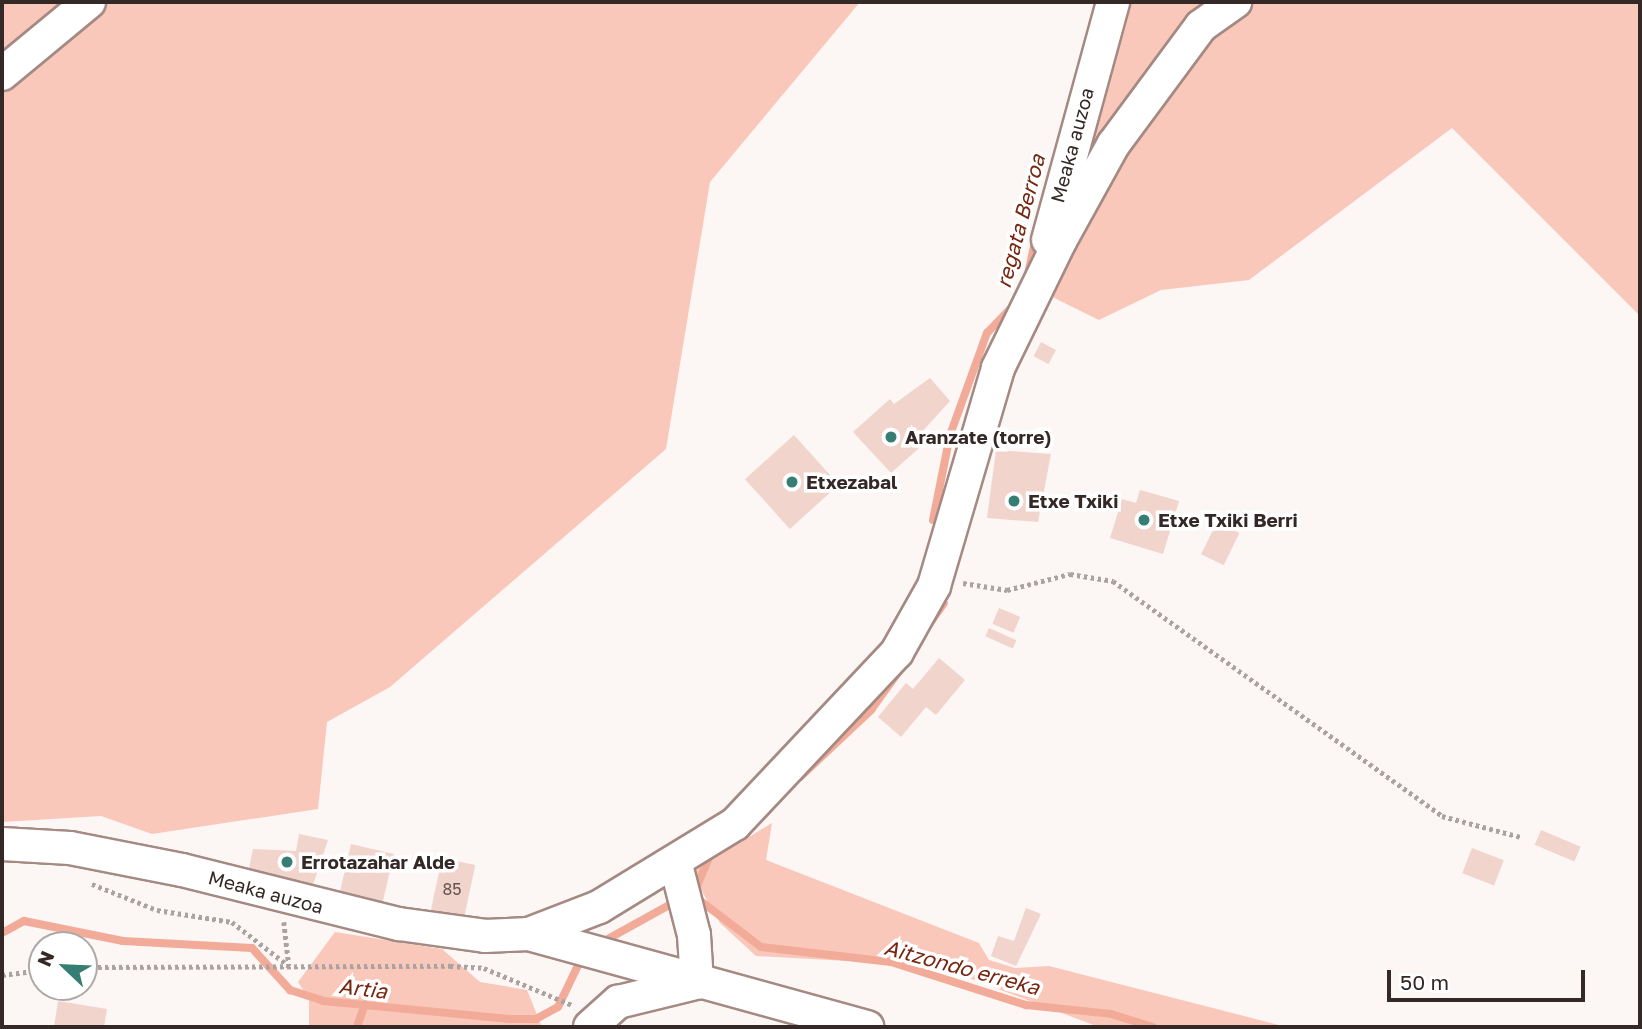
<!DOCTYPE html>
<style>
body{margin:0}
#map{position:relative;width:1642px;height:1029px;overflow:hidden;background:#fcf6f4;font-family:"Golos Text",sans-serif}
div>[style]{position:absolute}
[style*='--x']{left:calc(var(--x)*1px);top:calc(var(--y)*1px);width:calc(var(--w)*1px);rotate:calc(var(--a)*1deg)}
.green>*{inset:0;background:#fac8ba}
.stream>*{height:8px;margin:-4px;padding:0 4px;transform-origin:4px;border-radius:4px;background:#f2ab98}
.building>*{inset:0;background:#f1d4cc;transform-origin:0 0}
.path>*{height:4.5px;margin-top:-2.25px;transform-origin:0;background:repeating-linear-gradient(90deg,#aba3a1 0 3.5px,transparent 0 7px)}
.roads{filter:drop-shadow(2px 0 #a48a83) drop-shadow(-2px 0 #a48a83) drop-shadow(0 2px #a48a83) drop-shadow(0 -2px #a48a83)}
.minor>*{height:32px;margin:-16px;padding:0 16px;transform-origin:16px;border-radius:16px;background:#fff}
.dots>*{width:19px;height:19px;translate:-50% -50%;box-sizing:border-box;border:4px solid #fff;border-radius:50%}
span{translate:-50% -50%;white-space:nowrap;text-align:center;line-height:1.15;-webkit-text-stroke:7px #fff;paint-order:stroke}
.number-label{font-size:16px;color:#635450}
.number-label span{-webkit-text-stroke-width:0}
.street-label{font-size:19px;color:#342926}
.poi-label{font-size:19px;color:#342926;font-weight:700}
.left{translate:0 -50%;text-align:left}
.water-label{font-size:21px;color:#772610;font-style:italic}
.frame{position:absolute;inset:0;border:4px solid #342926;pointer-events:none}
.north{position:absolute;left:28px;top:931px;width:70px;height:70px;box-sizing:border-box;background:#fff;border:2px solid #aea9a8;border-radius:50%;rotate:293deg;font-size:19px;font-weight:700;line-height:28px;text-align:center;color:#342926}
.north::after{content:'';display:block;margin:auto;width:24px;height:32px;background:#367d74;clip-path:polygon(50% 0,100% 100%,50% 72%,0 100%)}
.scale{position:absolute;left:1387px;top:970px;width:198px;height:32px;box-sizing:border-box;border:4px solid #342926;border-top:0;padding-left:9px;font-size:21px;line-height:24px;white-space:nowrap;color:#342926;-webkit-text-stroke:5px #fff;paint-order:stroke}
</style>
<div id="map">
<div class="green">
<i style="clip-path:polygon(2px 2px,860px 2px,710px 182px,666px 449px,390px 687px,327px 722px,318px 809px,152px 834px,101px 816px,2px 822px)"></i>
<i style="clip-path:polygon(1113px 2px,1640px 2px,1640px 316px,1452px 128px,1249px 280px,1161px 290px,1099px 320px,1036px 289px)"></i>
<i style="clip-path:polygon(772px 823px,766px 860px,979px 943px,989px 960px,1015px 968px,1049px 966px,1287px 1027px,1099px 1027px,937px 966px,756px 956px,720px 923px,691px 872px)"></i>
<i style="clip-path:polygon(335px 932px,442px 949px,480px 982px,527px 990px,542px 1027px,309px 1027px,309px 999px,298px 982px)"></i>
</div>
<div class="stream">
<i style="--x:1027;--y:279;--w:43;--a:-77.9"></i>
<i style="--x:933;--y:520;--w:87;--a:-78.7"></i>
<i style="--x:950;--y:435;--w:109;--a:-70.1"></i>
<i style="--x:987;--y:333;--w:42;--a:-46"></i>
<i style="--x:930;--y:623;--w:24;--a:-55"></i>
<i style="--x:800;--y:777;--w:98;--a:-43.3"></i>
<i style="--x:871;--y:710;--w:58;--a:-54.1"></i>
<i style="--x:694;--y:893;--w:43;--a:-67"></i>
<i style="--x:694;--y:896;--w:84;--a:37.3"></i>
<i style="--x:761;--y:947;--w:131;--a:6.6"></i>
<i style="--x:891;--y:962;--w:142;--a:17.7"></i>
<i style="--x:1026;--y:1005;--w:85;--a:6"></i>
<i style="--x:1111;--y:1014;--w:44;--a:17.2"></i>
<i style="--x:2;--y:933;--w:25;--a:-29"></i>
<i style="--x:24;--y:921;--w:101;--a:11.4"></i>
<i style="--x:123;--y:941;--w:129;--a:3.1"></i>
<i style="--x:252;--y:948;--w:57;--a:47.9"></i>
<i style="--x:290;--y:990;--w:35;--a:18"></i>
<i style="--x:323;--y:1001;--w:187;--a:5.5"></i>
<i style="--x:509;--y:1019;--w:27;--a:0"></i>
<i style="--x:536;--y:1019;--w:25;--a:-29"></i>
<i style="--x:558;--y:1007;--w:55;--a:-64.4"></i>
<i style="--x:597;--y:945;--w:95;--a:-29"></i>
<i style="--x:357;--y:1027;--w:24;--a:-71"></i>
</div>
<div class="building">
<i style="left:1041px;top:342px;width:17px;height:16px;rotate:28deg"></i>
<i style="clip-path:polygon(930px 378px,950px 401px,920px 434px,927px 441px,891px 473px,853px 432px,890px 399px,894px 404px)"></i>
<i style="left:794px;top:435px;width:67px;height:66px;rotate:48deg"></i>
<i style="clip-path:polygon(996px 450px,1051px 454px,1038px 522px,987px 518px)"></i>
<i style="clip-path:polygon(1140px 490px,1179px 501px,1163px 554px,1110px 538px,1122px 499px,1136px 503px)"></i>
<i style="left:1217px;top:522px;width:25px;height:36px;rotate:26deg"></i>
<i style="left:999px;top:608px;width:23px;height:17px;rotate:23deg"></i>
<i style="left:989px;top:628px;width:30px;height:9px;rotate:24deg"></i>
<i style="clip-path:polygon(939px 658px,965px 680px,936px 715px,926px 707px,901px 737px,878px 717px,906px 683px,913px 689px)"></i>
<i style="left:1541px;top:830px;width:43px;height:16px;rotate:23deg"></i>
<i style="clip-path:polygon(299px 834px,328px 840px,311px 891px,247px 878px,253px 849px,296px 851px)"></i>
<i style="left:351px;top:844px;width:44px;height:52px;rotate:13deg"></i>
<i style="left:1472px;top:848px;width:34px;height:27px;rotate:21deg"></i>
<i style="left:442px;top:858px;width:34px;height:56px;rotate:12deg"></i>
<i style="clip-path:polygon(1026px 908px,1041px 914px,1016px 966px,991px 956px,998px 936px,1014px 941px)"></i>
<i style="clip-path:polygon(58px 1001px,107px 1009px,104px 1027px,54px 1027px)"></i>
</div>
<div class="path">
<i style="--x:963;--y:583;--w:45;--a:9"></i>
<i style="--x:1007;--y:590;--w:65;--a:-14.3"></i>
<i style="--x:1070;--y:574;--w:44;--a:9.2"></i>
<i style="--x:1113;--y:581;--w:404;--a:35.5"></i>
<i style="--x:1442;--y:816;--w:82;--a:14.9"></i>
<i style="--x:92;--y:884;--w:70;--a:21.8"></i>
<i style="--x:157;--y:910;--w:76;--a:9.1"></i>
<i style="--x:232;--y:922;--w:72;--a:37.7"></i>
<i style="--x:284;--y:922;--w:44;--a:83.5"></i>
<i style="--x:84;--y:967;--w:366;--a:-0.2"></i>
<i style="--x:450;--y:966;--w:34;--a:3"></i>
<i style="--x:484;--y:968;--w:95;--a:22.8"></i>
<i style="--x:2;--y:975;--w:40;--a:-7.1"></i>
</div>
<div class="roads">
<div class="minor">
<i style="--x:2;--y:74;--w:113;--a:-39.6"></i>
<i style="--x:1048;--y:240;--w:247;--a:-74.7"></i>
<i style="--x:2;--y:844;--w:68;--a:3.4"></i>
<i style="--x:70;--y:848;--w:114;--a:11.1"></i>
<i style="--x:182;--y:870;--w:224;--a:14"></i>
<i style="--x:399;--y:924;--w:87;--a:7.9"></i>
<i style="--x:485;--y:936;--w:44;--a:-2.6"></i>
<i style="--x:529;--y:934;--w:351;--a:15.4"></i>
<i style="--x:676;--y:865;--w:72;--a:75.6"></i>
<i style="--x:694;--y:935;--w:48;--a:86.4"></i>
<i style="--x:529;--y:934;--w:75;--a:-21.1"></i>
<i style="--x:599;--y:907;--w:159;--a:-31.4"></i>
<i style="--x:735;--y:824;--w:236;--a:-46.7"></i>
<i style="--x:897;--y:652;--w:76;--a:-60.7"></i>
<i style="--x:934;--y:586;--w:227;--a:-73.6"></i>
<i style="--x:998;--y:368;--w:141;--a:-64"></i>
<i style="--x:1060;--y:241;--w:110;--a:-61.1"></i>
<i style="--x:1113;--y:145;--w:148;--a:-53.5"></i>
<i style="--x:1201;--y:26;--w:42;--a:-35.2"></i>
<i style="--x:590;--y:1027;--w:38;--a:-42"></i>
<i style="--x:618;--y:1002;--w:76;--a:-13.7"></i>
</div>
</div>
<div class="dots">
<i style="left:891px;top:437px;background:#367d74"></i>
<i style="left:792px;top:482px;background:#367d74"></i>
<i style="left:1014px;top:501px;background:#367d74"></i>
<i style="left:1144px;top:520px;background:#367d74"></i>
<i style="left:287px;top:862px;background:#367d74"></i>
</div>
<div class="number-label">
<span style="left:452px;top:889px">85</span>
</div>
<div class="street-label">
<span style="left:1072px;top:145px;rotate:-75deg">Meaka auzoa</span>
<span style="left:266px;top:892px;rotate:15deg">Meaka auzoa</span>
</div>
<div class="poi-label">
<span class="left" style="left:905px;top:437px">Aranzate (torre)</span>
<span class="left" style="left:806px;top:482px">Etxezabal</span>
<span class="left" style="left:1028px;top:501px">Etxe Txiki</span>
<span class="left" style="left:1158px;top:520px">Etxe Txiki Berri</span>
<span class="left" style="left:301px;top:862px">Errotazahar Alde</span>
</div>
<div class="water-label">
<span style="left:1020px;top:221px;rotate:-75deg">regata Berroa</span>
<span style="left:962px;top:967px;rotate:15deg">Aitzondo erreka</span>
<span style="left:363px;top:988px;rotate:7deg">Artia</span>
</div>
<div class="frame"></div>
<div class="north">N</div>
<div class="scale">50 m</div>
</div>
